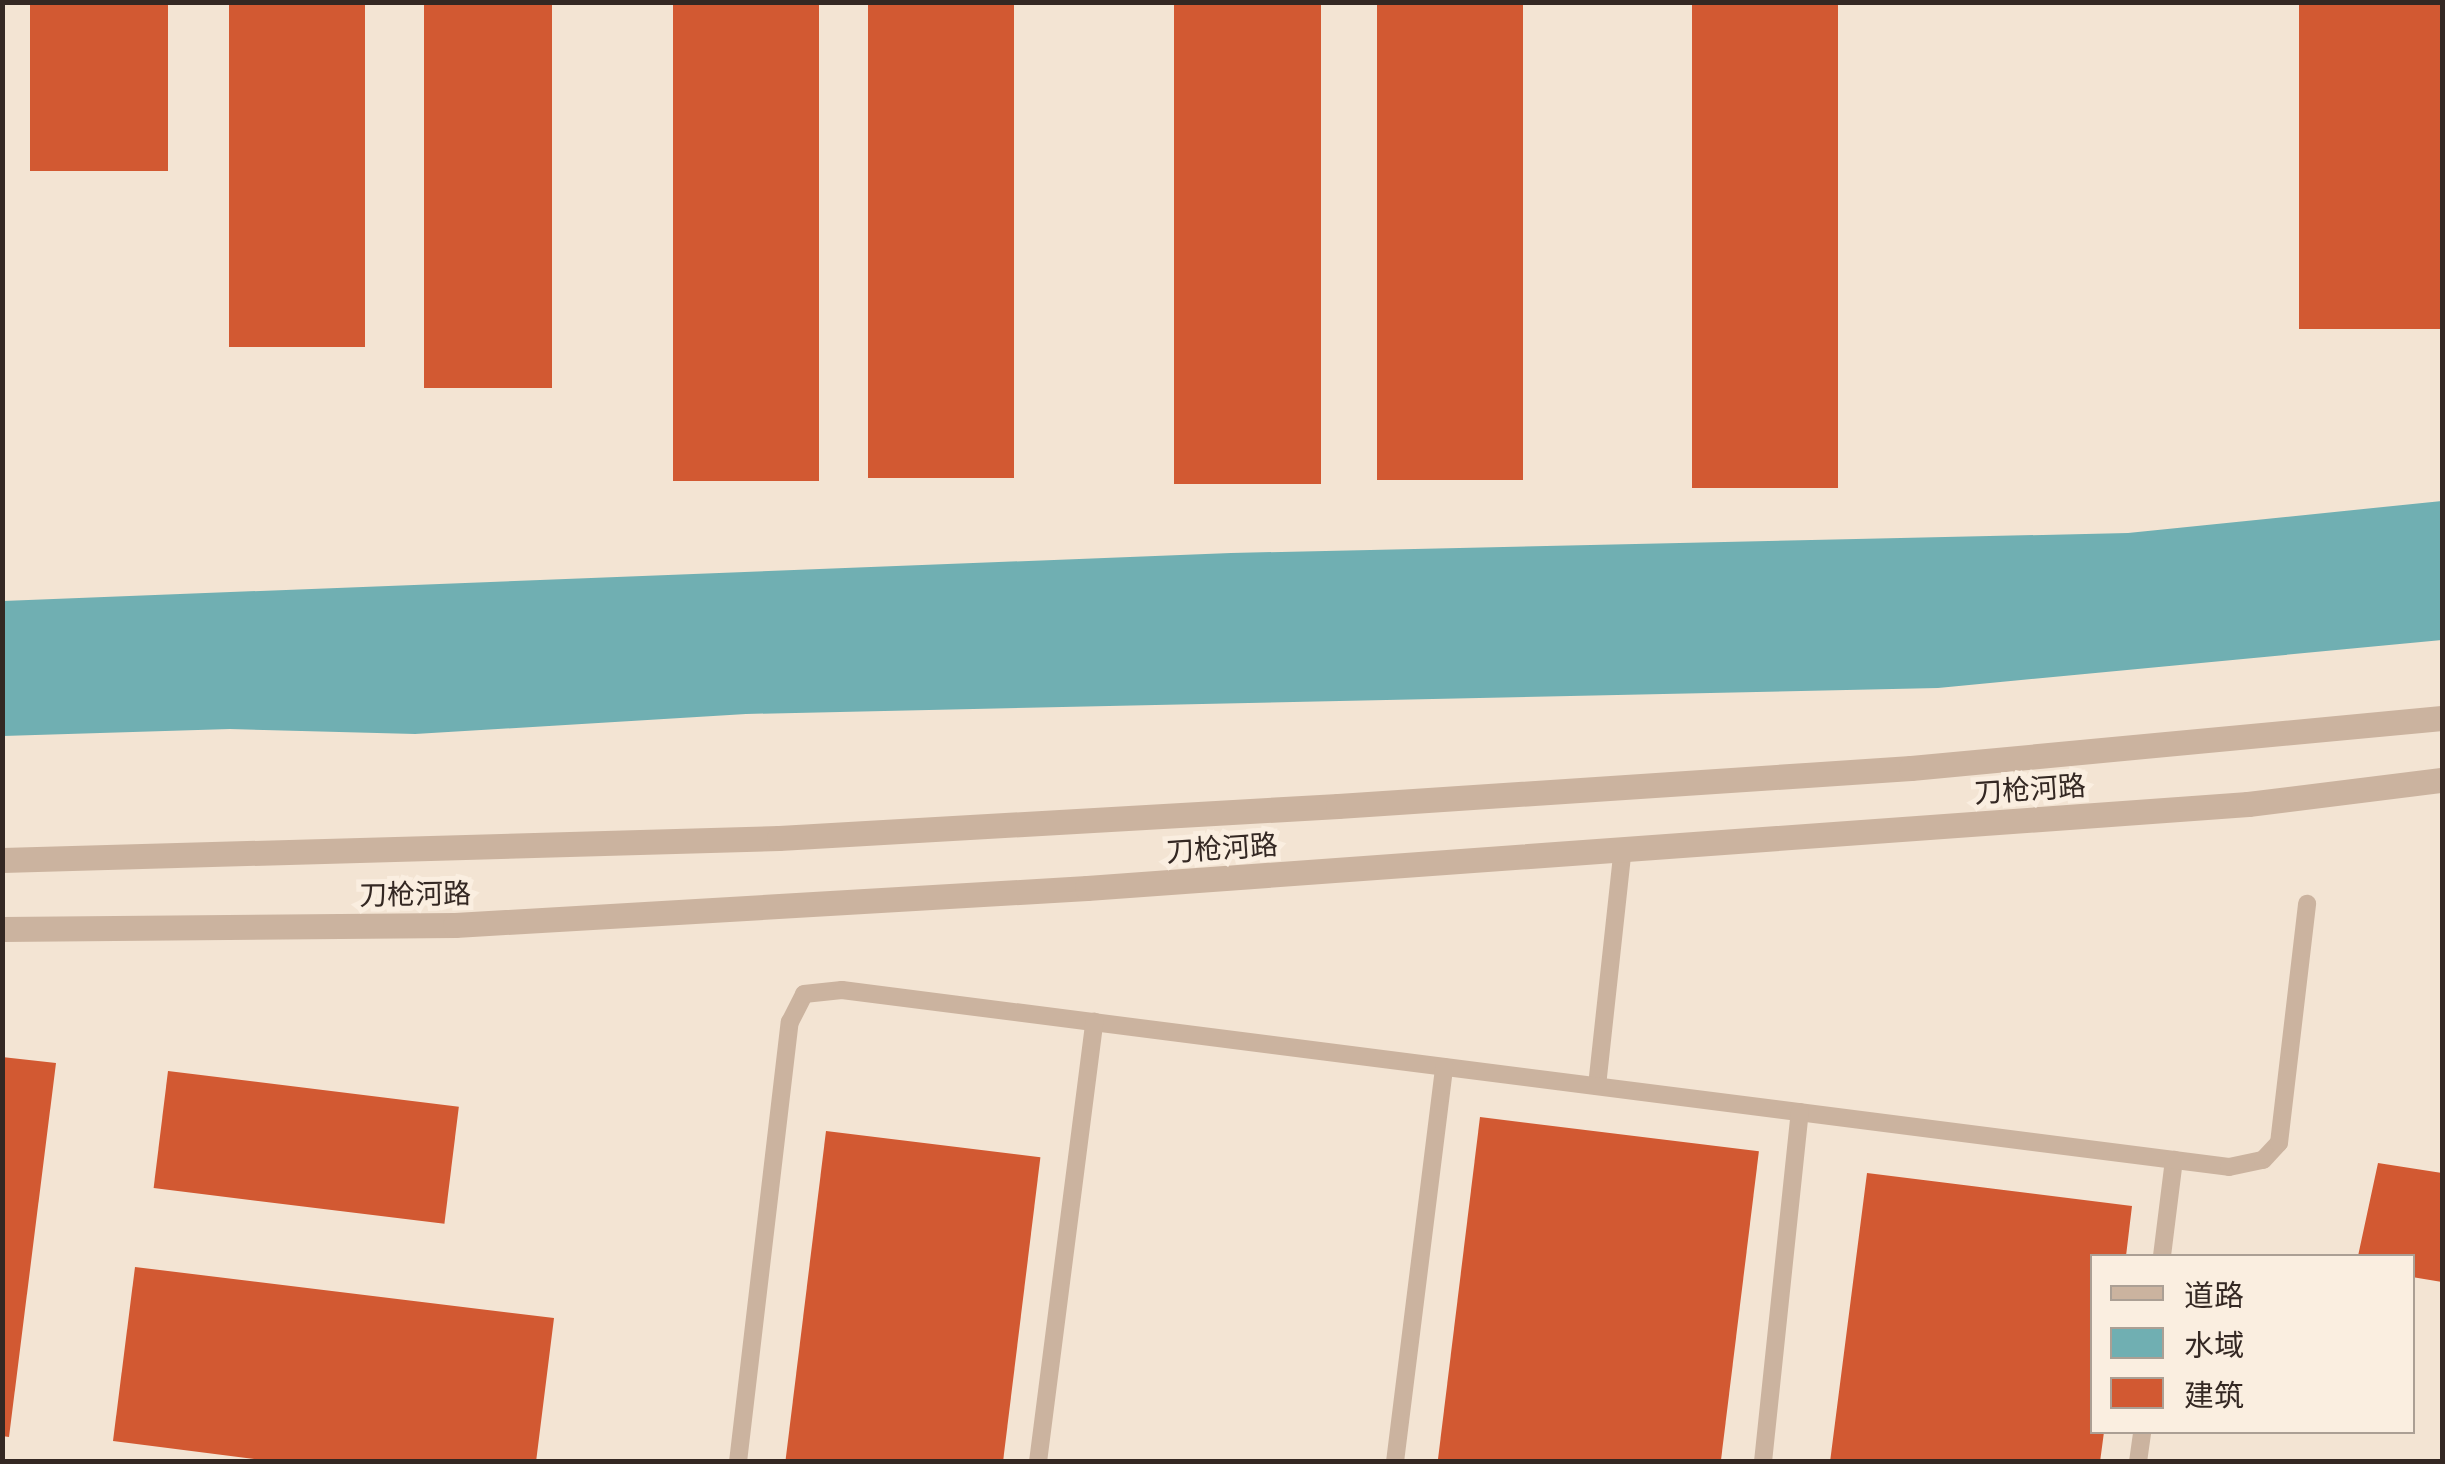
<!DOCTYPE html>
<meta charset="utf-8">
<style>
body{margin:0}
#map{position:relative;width:2445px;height:1464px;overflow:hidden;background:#f3e4d3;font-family:"Public Sans","Noto Sans SC",sans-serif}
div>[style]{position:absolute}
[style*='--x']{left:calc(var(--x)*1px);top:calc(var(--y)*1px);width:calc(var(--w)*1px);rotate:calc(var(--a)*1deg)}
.water>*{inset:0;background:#70afb2}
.building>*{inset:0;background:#d25932;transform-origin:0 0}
.service>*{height:18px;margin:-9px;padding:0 9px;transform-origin:9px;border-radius:9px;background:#cbb39f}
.tertiary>*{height:25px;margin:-12.5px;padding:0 12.5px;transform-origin:12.5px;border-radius:12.5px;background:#cbb39f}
span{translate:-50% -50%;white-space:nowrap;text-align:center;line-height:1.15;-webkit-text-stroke:10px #faeee0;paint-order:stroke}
.street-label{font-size:28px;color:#342823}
.frame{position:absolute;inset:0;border:5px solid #342823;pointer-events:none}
.legend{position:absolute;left:2090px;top:1254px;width:325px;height:180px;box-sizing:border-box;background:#faeee0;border:2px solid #ab9f94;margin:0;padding:12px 18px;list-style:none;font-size:30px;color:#342823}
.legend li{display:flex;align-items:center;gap:20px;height:50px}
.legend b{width:50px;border:2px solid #ab9f94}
</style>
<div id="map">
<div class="water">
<i style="clip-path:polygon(2442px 501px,2442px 640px,1938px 688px,746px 714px,415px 734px,230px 729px,3px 736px,3px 601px,1231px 553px,2128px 533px)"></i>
</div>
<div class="building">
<i style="left:30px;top:2px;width:138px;height:169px"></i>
<i style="left:229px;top:2px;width:136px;height:345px"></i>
<i style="left:424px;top:2px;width:128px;height:386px"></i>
<i style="left:673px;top:2px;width:146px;height:479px"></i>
<i style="left:868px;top:2px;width:146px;height:476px"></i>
<i style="left:1174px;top:2px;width:147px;height:482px"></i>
<i style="left:1377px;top:2px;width:146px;height:478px"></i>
<i style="left:1692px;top:2px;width:146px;height:486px"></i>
<i style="left:2299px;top:2px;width:143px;height:327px"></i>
<i style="clip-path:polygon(2px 1057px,56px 1063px,9px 1437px,2px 1436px)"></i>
<i style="left:168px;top:1071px;width:293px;height:118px;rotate:7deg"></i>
<i style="left:1480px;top:1117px;width:281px;height:348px;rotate:7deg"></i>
<i style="left:826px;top:1131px;width:216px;height:334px;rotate:7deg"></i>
<i style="clip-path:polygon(2378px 1163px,2442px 1173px,2442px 1282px,2412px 1277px,2412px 1256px,2358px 1256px)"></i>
<i style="clip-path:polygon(1867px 1173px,2132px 1206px,2126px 1256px,2092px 1256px,2092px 1432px,2104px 1432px,2100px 1462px,1830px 1462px)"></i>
<i style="clip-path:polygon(135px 1267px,554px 1318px,536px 1462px,277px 1462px,113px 1441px)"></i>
</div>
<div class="service">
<i style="--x:1597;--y:1086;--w:239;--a:-83.8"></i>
<i style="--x:2162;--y:1256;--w:97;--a:-82.9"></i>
<i style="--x:738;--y:1462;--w:443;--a:-83.3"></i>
<i style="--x:790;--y:1022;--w:31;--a:-63"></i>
<i style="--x:804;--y:994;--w:38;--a:-6"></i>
<i style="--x:842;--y:990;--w:1398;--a:7.27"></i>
<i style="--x:2229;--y:1167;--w:35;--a:-12"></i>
<i style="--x:2263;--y:1160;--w:23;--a:-47"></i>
<i style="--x:2279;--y:1143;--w:241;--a:-83.3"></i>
<i style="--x:1038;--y:1462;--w:444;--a:-82.7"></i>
<i style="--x:1395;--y:1462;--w:398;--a:-82.9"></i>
<i style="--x:1763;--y:1462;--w:352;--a:-84"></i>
<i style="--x:2138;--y:1462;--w:30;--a:-82"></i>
</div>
<div class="tertiary">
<i style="--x:2;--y:860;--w:777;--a:-1.62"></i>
<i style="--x:779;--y:838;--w:560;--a:-3.28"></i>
<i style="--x:1338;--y:806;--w:574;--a:-3.79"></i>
<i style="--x:1911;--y:768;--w:533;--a:-5.38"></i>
<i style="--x:2;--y:929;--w:453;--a:-0.5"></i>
<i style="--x:455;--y:925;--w:633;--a:-3.35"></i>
<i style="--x:1087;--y:888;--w:1164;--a:-4.14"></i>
<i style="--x:2248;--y:804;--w:195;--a:-7.1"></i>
</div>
<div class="street-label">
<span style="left:2030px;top:789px;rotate:-4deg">刀枪河路</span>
<span style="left:1222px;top:848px;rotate:-4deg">刀枪河路</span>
<span style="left:415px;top:894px;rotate:-1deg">刀枪河路</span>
</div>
<div class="frame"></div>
<ul class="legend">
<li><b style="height:12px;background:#cbb39f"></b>道路</li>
<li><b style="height:28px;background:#70afb2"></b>水域</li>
<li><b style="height:28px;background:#d25932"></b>建筑</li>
</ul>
</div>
